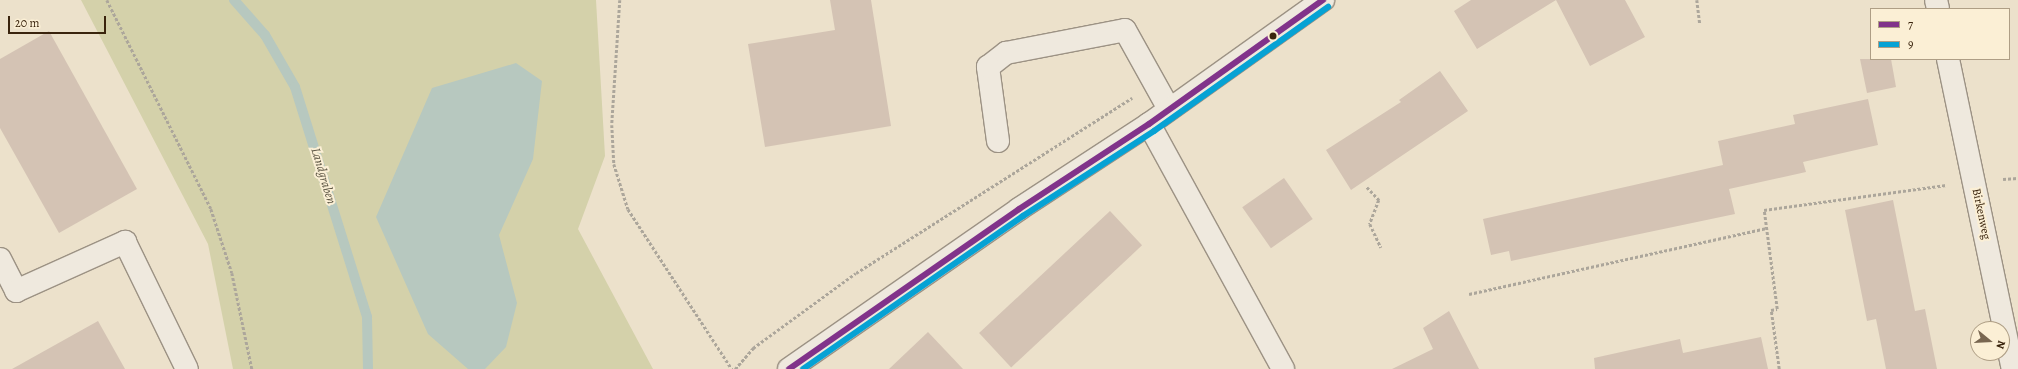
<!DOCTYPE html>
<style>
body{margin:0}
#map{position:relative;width:2018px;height:369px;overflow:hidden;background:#ece1cb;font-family:Alegreya,serif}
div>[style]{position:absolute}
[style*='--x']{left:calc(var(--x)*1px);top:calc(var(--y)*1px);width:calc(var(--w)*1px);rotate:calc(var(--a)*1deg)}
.green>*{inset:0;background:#d4d1aa}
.water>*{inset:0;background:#b7c8bf}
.stream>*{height:10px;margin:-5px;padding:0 5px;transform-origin:5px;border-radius:5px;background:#b7c8bf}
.building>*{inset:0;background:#d4c3b4;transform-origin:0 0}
.path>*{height:2.5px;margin-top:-1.25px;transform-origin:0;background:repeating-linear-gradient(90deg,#aca69b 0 3px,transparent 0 5px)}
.roads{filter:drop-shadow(1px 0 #9c9284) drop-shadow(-1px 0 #9c9284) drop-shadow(0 1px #9c9284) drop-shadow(0 -1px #9c9284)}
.minor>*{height:22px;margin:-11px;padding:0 11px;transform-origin:11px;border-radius:11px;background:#efe9de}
.bus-1>*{height:6px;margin:-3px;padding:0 3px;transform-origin:3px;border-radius:3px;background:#81338a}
.bus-2>*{height:6px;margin:-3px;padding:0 3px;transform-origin:3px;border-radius:3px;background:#06a2d4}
.dots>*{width:11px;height:11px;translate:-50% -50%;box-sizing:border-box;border:2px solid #fbefd5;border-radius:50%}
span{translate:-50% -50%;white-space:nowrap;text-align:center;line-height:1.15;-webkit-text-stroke:4px #fbefd5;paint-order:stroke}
.street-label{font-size:12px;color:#3a240d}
.water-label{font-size:13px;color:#595241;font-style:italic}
.legend{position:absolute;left:1870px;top:8px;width:140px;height:52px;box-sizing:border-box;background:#fbefd5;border:1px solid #ae9e85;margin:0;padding:5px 7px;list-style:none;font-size:12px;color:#3a240d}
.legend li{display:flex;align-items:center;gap:8px;height:20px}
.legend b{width:20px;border:1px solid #ae9e85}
.north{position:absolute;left:1970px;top:321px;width:40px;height:40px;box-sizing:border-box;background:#fbefd5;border:1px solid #ae9e85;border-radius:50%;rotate:108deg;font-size:11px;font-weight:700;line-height:16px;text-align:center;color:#3a240d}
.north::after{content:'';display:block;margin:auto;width:14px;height:18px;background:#786650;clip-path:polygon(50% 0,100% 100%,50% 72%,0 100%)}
.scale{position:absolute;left:8px;top:16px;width:98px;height:18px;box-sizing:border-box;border:2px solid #3a240d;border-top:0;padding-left:5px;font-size:12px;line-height:14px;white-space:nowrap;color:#3a240d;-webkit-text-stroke:3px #fbefd5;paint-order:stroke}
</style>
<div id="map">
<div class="green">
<i style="clip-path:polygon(81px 0,596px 0,605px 156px,578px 229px,653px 369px,233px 369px,208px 244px)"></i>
</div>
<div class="water">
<i style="clip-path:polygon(516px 63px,542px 81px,533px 159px,499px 235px,517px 303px,506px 347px,485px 369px,468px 369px,428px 334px,376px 217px,432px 88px)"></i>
</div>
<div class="stream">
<i style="--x:234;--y:0;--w:47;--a:48.5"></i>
<i style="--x:265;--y:35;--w:60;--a:60"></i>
<i style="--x:295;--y:87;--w:241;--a:72.6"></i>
<i style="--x:367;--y:317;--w:52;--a:88.9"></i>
</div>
<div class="building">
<i style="clip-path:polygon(830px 0,871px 0,891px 126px,765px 147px,748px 44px,835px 30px)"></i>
<i style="clip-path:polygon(1471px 0,1625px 0,1645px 37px,1590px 66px,1556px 0,1477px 49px,1454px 11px)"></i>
<i style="clip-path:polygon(49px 31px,137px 189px,59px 233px,0 128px,0 59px)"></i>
<i style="clip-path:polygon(1860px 59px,1891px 59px,1896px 87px,1867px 93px)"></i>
<i style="clip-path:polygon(1440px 71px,1468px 111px,1351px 190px,1326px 150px,1401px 102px,1399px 100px)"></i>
<i style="clip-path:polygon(1868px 99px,1878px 145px,1803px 162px,1806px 172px,1729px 189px,1735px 214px,1511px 261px,1509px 251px,1491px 255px,1483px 219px,1723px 165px,1718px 141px,1795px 124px,1793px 115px)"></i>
<i style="left:1284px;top:178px;width:50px;height:51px;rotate:55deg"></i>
<i style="clip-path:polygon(1893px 200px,1915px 311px,1925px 309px,1937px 369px,1886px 369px,1876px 319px,1867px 321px,1845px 210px)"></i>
<i style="left:1110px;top:211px;width:47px;height:179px;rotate:47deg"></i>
<i style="clip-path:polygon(1449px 311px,1479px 369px,1392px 369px,1433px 349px,1423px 328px)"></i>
<i style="clip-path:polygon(98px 321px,125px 369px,12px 369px)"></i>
<i style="clip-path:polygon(928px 332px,963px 369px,889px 369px)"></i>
<i style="clip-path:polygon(1761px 337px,1768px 369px,1595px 369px,1594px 358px,1680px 339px,1683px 353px)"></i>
</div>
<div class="path">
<i style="--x:107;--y:0;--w:233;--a:63.5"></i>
<i style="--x:211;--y:209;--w:67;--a:71.8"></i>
<i style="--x:232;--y:273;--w:98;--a:78.2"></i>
<i style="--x:620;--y:0;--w:125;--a:93.7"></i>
<i style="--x:612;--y:125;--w:39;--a:87"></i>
<i style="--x:614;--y:164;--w:47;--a:72.7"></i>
<i style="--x:628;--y:209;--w:191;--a:57"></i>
<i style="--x:1697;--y:0;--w:23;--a:83"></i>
<i style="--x:2003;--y:179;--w:15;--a:-4"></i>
<i style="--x:1367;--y:187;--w:18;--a:47"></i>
<i style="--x:1379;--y:200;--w:26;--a:111"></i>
<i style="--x:1370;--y:224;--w:26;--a:65"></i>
<i style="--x:1469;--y:294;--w:305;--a:-12.5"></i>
<i style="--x:735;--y:369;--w:28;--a:-49"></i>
<i style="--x:753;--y:348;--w:127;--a:-36.1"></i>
<i style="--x:856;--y:273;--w:327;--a:-32.4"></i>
<i style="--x:1779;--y:369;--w:60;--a:-97.7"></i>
<i style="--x:1771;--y:310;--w:6;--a:-9"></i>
<i style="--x:1777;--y:309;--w:100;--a:-97.5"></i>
<i style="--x:1764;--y:210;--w:184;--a:-7.8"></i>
</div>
<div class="roads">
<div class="minor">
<i style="--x:1936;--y:0;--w:9;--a:77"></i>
<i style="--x:1948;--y:59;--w:317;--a:78.2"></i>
<i style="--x:1149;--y:124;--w:279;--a:61.3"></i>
<i style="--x:998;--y:141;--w:75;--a:-97.7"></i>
<i style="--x:988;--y:67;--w:23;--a:-38"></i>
<i style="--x:1006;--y:53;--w:121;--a:-10.9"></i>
<i style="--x:1125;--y:30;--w:90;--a:60.9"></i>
<i style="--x:0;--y:259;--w:36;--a:63"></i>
<i style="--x:16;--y:291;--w:120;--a:-24.2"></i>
<i style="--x:125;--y:242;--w:141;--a:64"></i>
<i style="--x:789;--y:369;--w:280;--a:-34.8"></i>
<i style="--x:1019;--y:209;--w:155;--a:-33.2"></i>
<i style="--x:1149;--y:124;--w:214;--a:-35.5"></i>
</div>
</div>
<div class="bus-1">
<i style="--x:789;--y:369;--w:280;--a:-34.8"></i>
<i style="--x:1019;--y:209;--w:155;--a:-33.2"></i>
<i style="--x:1149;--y:124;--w:214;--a:-35.5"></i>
</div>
<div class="bus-2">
<i style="--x:803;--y:369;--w:268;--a:-34.8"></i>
<i style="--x:1023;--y:216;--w:156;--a:-33"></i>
<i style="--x:1154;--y:131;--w:214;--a:-35.5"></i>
</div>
<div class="dots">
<i style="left:1273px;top:36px;background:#3a240d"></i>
</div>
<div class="street-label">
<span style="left:1981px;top:214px;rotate:78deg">Birkenweg</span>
</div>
<div class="water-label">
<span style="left:323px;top:176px;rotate:73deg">Landgraben</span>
</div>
<ul class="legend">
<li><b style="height:5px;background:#81338a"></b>7</li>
<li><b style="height:5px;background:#06a2d4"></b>9</li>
</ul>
<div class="north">N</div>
<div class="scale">20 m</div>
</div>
